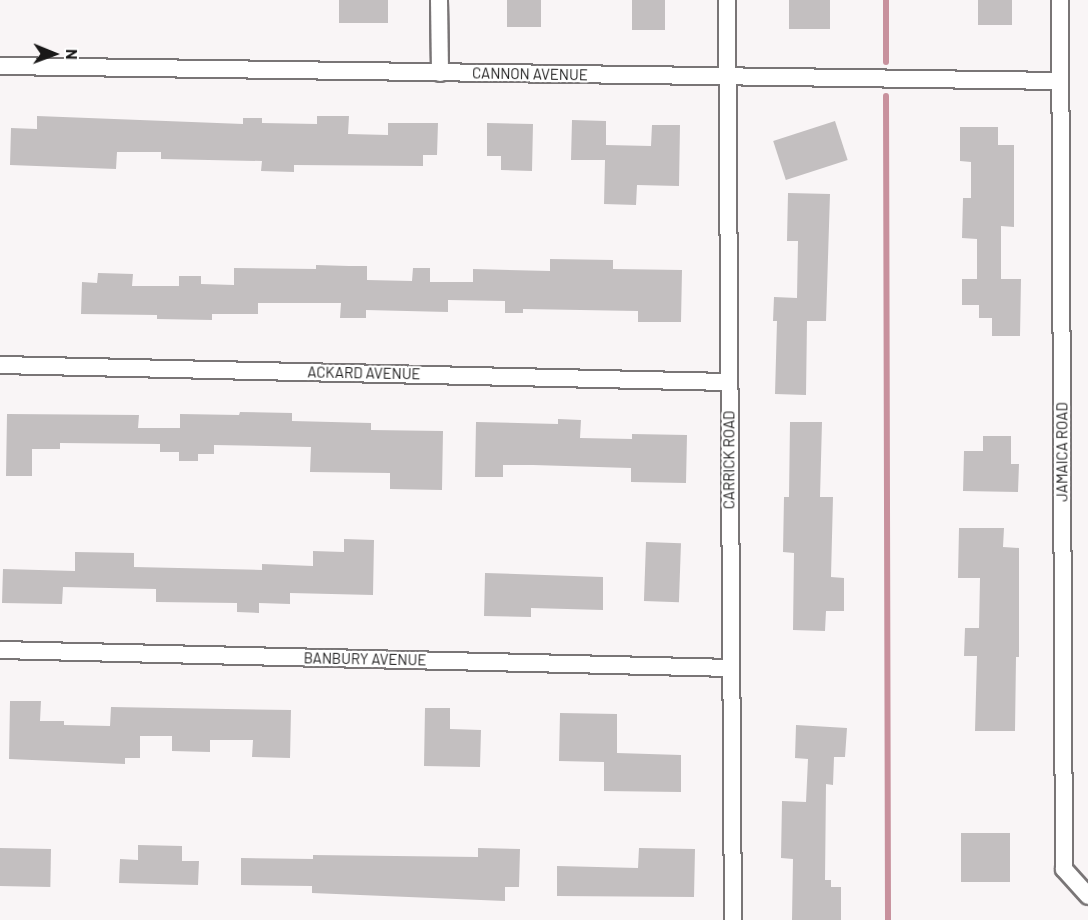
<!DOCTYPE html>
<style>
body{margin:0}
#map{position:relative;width:1088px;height:920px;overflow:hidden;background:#f9f5f6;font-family:Barlow,sans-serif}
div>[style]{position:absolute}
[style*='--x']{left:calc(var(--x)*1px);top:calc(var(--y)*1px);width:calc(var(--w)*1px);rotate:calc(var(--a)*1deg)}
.stream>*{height:6px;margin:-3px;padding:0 3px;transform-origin:3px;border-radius:3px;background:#c8919d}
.building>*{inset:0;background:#c3bfc0;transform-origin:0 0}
.roads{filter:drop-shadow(2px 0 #797576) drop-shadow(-2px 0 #797576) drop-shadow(0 2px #797576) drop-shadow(0 -2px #797576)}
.minor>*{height:16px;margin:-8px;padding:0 8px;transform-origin:8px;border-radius:8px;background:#fff}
span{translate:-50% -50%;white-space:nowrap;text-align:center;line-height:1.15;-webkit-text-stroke:4.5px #fff;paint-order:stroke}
.street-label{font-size:15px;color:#191818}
.north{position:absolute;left:24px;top:24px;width:60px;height:60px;-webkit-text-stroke:4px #fff;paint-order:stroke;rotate:91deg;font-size:16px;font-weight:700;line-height:24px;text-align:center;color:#191818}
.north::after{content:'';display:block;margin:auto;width:21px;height:27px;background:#191818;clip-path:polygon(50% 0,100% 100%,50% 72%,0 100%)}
</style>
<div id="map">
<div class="stream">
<i style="--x:886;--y:62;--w:62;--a:-90"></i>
<i style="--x:886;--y:96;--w:824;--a:89.86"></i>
</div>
<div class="building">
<i style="left:339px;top:0;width:49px;height:23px"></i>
<i style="left:507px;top:0;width:34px;height:27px"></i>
<i style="left:632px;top:0;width:33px;height:30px"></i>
<i style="left:789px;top:0;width:41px;height:29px"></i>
<i style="left:978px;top:0;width:34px;height:25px"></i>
<i style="clip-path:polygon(37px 116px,243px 124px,243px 118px,262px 118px,262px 123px,317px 124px,317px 116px,349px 116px,348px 134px,388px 135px,388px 123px,438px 123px,437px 155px,423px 155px,423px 166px,294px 165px,294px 172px,261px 171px,262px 161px,161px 159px,161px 152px,117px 152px,116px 169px,10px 165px,11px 128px,37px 129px)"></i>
<i style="clip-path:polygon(572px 120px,606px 121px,606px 145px,651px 146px,652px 125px,680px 125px,679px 186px,637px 185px,636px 205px,604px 204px,605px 160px,571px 160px)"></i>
<i style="left:835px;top:121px;width:41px;height:65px;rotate:72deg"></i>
<i style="clip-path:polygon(487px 123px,533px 124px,532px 171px,501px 170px,501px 156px,487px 156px)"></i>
<i style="clip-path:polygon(960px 127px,998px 127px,998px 145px,1014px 145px,1014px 227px,1001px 226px,1001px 279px,1021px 279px,1020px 336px,992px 336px,992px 318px,979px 318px,979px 305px,962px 305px,962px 279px,977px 279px,977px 239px,962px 238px,963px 198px,971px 198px,971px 162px,960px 161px)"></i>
<i style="clip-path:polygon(788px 193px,830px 194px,826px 321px,807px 321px,806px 395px,775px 394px,777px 321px,773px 321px,774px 297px,797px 298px,798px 241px,787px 241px)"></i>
<i style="clip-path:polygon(550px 259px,613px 260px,613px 269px,682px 270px,681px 322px,638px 322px,638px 311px,523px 309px,523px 313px,505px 313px,505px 301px,448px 300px,448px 312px,366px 310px,366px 318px,340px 318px,341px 303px,258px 303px,258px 314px,212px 314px,212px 320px,157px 319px,157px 315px,81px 314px,82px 282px,97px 283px,98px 273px,133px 274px,132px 286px,179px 286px,179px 276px,201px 276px,201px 284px,234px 285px,234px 268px,316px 269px,316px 265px,349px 266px,367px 266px,367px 280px,412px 281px,413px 268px,430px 268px,430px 282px,473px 282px,473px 269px,550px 271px)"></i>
<i style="clip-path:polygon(240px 412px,292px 413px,292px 421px,371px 423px,371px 430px,443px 431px,442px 490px,390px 489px,390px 473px,310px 472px,311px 447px,214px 445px,214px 454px,198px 454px,198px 461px,179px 461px,179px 452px,160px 452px,160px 444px,60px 443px,60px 449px,32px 449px,32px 476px,6px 476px,7px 414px,139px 415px,138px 428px,180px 428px,180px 414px,239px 415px)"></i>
<i style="clip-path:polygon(558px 419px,581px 420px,580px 438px,632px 439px,632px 434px,687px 435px,686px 483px,631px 482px,631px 468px,533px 465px,503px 465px,503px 477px,475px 477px,476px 422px,558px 424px)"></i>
<i style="clip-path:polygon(790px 422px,822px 422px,820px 497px,833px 497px,831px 577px,844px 578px,844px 611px,826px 611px,825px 631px,793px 630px,794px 553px,783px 552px,784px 497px,789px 497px)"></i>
<i style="clip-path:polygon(983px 436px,1011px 436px,1011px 464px,1019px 464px,1018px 492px,963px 491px,964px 451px,983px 451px)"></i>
<i style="clip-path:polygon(959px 528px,1004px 528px,1003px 547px,1019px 548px,1019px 657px,1016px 657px,1015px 731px,975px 731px,977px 656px,964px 656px,965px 628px,979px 628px,980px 578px,958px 578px)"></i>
<i style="clip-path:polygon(344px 539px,374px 540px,373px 595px,290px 593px,290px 604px,259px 603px,259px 613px,237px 612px,237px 603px,156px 602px,156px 589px,63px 587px,62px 604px,2px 603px,3px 569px,75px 571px,75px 552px,134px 553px,134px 567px,262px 570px,262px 564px,313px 566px,313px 551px,344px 552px)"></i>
<i style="left:646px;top:542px;width:35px;height:59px;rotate:2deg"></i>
<i style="clip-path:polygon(485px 573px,603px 577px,603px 610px,531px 608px,531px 617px,484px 616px)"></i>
<i style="clip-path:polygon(10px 701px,41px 701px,40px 721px,64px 721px,64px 725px,110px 726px,111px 707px,291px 710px,290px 758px,252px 757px,253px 740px,210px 740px,210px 752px,172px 751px,172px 736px,140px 736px,140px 758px,125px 758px,125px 764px,9px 759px)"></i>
<i style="clip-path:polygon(425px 708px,450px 708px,450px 729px,481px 730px,480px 767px,424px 766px)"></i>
<i style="clip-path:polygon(560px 713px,617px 714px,617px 753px,681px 755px,681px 792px,604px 791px,604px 762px,559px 761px)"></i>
<i style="clip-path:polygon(796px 725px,847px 728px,845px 757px,834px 757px,833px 785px,826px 784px,825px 880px,831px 880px,831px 887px,841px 887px,841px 920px,792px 920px,793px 859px,781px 858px,782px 801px,806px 802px,808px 759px,795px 758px)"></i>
<i style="left:961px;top:833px;width:49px;height:49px"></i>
<i style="clip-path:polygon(138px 845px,182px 846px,182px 861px,199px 861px,198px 885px,119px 883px,120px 859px,138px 860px)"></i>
<i style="left:0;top:848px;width:51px;height:38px;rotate:1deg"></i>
<i style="clip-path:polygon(478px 848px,520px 849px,519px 887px,505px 887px,505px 901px,312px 893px,312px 886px,241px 885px,241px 858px,313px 859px,313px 855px,478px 857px)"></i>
<i style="clip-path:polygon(639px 848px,695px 849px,694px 897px,557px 896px,557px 866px,638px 868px)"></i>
</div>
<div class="roads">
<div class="minor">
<i style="--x:439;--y:0;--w:73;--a:89.2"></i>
<i style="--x:727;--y:0;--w:920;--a:89.63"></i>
<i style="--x:1060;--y:0;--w:869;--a:89.74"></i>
<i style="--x:1064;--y:869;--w:36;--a:48"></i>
<i style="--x:0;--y:66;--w:1060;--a:0.81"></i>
<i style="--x:0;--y:365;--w:729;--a:1.34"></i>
<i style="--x:0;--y:650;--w:731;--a:1.41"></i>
</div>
</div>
<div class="street-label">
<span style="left:530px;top:74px;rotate:1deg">CANNON AVENUE</span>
<span style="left:364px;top:373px;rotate:1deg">ACKARD AVENUE</span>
<span style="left:1062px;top:452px;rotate:-90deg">JAMAICA ROAD</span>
<span style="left:729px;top:460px;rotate:-90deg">CARRICK ROAD</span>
<span style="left:365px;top:659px;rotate:1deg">BANBURY AVENUE</span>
</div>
<div class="north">N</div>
</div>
